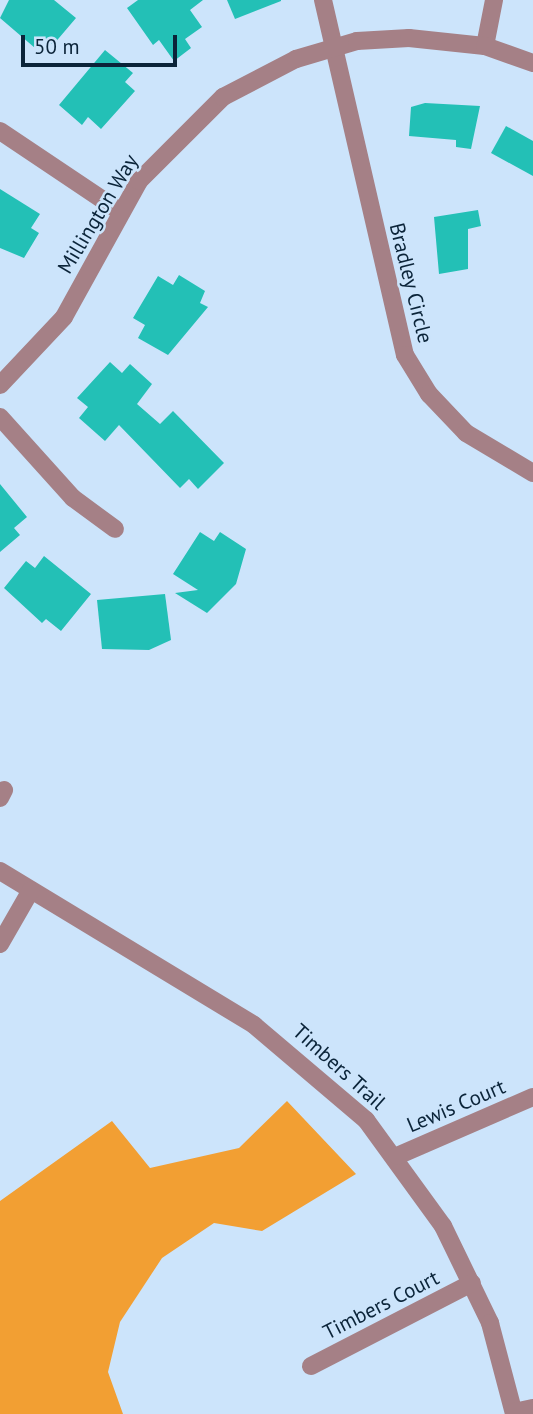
<!DOCTYPE html>
<style>
body{margin:0}
#map{position:relative;width:533px;height:1414px;overflow:hidden;background:#cce4fb;font-family:"PT Sans",sans-serif}
div>[style]{position:absolute}
[style*='--x']{left:calc(var(--x)*1px);top:calc(var(--y)*1px);width:calc(var(--w)*1px);rotate:calc(var(--a)*1deg)}
.forest>*{inset:0;background:#f29f33}
.building>*{inset:0;background:#23c0b6}
.minor>*{height:18px;margin:-9px;padding:0 9px;transform-origin:9px;border-radius:9px;background:#a58086}
span{translate:-50% -50%;white-space:nowrap;text-align:center;line-height:1.15;-webkit-text-stroke:5px #cce4fb;paint-order:stroke}
.street-label{font-size:21px;color:#0b2439}
.scale{position:absolute;left:21px;top:35px;width:156px;height:32px;box-sizing:border-box;border:4px solid #0b2439;border-top:0;padding-left:9px;font-size:21px;line-height:24px;white-space:nowrap;color:#0b2439;-webkit-text-stroke:5px #cce4fb;paint-order:stroke}
</style>
<div id="map">
<div class="forest">
<i style="clip-path:polygon(287px 1101px,356px 1174px,262px 1231px,214px 1223px,162px 1258px,120px 1322px,108px 1372px,123px 1414px,0 1414px,0 1201px,112px 1121px,150px 1168px,239px 1148px)"></i>
</div>
<div class="building">
<i style="clip-path:polygon(9px 0,54px 0,76px 18px,53px 45px,44px 37px,35px 48px,0 18px)"></i>
<i style="clip-path:polygon(138px 0,203px 0,190px 10px,202px 27px,185px 39px,191px 48px,174px 61px,159px 40px,153px 45px,127px 8px)"></i>
<i style="clip-path:polygon(227px 0,281px 0,281px 1px,235px 19px)"></i>
<i style="clip-path:polygon(105px 50px,133px 73px,125px 82px,135px 91px,101px 129px,88px 117px,82px 125px,59px 105px)"></i>
<i style="clip-path:polygon(425px 103px,480px 106px,471px 149px,456px 147px,456px 140px,409px 136px,411px 107px)"></i>
<i style="clip-path:polygon(506px 126px,533px 141px,533px 176px,491px 153px)"></i>
<i style="clip-path:polygon(0 189px,40px 214px,31px 228px,39px 233px,24px 258px,0 248px)"></i>
<i style="clip-path:polygon(478px 210px,481px 226px,468px 229px,468px 269px,439px 274px,434px 217px)"></i>
<i style="clip-path:polygon(179px 275px,205px 291px,200px 303px,208px 307px,168px 355px,138px 338px,145px 325px,133px 318px,158px 276px,173px 285px)"></i>
<i style="clip-path:polygon(110px 362px,122px 373px,130px 364px,152px 384px,137px 404px,160px 424px,173px 411px,224px 463px,198px 489px,189px 479px,180px 488px,119px 425px,105px 441px,79px 418px,88px 407px,77px 398px)"></i>
<i style="clip-path:polygon(0 484px,27px 517px,14px 528px,20px 535px,0 552px)"></i>
<i style="clip-path:polygon(200px 532px,214px 541px,220px 532px,246px 549px,236px 584px,207px 613px,175px 593px,198px 590px,173px 574px)"></i>
<i style="clip-path:polygon(44px 556px,91px 594px,61px 631px,46px 619px,42px 623px,4px 588px,26px 561px,35px 568px)"></i>
<i style="clip-path:polygon(165px 594px,171px 640px,149px 650px,102px 649px,97px 600px)"></i>
</div>
<div class="minor">
<i style="--x:323;--y:0;--w:364;--a:77"></i>
<i style="--x:405;--y:355;--w:46;--a:58.4"></i>
<i style="--x:429;--y:394;--w:54;--a:46.5"></i>
<i style="--x:466;--y:433;--w:78;--a:30.8"></i>
<i style="--x:485;--y:46;--w:47;--a:-78.9"></i>
<i style="--x:0;--y:131;--w:146;--a:33.8"></i>
<i style="--x:0;--y:385;--w:93;--a:-46.7"></i>
<i style="--x:64;--y:317;--w:155;--a:-61.1"></i>
<i style="--x:139;--y:181;--w:119;--a:-45"></i>
<i style="--x:223;--y:97;--w:82;--a:-27.5"></i>
<i style="--x:296;--y:59;--w:64;--a:-16.4"></i>
<i style="--x:357;--y:41;--w:52;--a:-3.3"></i>
<i style="--x:409;--y:38;--w:76;--a:6"></i>
<i style="--x:485;--y:46;--w:51;--a:19.5"></i>
<i style="--x:0;--y:417;--w:109;--a:48"></i>
<i style="--x:73;--y:498;--w:52;--a:36.4"></i>
<i style="--x:0;--y:798;--w:9;--a:-63"></i>
<i style="--x:0;--y:871;--w:297;--a:31.2"></i>
<i style="--x:254;--y:1025;--w:147;--a:40.3"></i>
<i style="--x:366;--y:1120;--w:131;--a:54"></i>
<i style="--x:443;--y:1226;--w:108;--a:64.1"></i>
<i style="--x:490;--y:1323;--w:94;--a:75.2"></i>
<i style="--x:0;--y:944;--w:62;--a:-60.1"></i>
<i style="--x:397;--y:1156;--w:148;--a:-23.5"></i>
<i style="--x:311;--y:1366;--w:181;--a:-27.3"></i>
<i style="--x:514;--y:1412;--w:19;--a:-12"></i>
</div>
<div class="street-label">
<span style="left:98px;top:214px;rotate:-59deg">Millington Way</span>
<span style="left:411px;top:283px;rotate:76deg">Bradley Circle</span>
<span style="left:339px;top:1067px;rotate:42deg">Timbers Trail</span>
<span style="left:456px;top:1106px;rotate:-23deg">Lewis Court</span>
<span style="left:381px;top:1305px;rotate:-27deg">Timbers Court</span>
</div>
<div class="scale">50 m</div>
</div>
